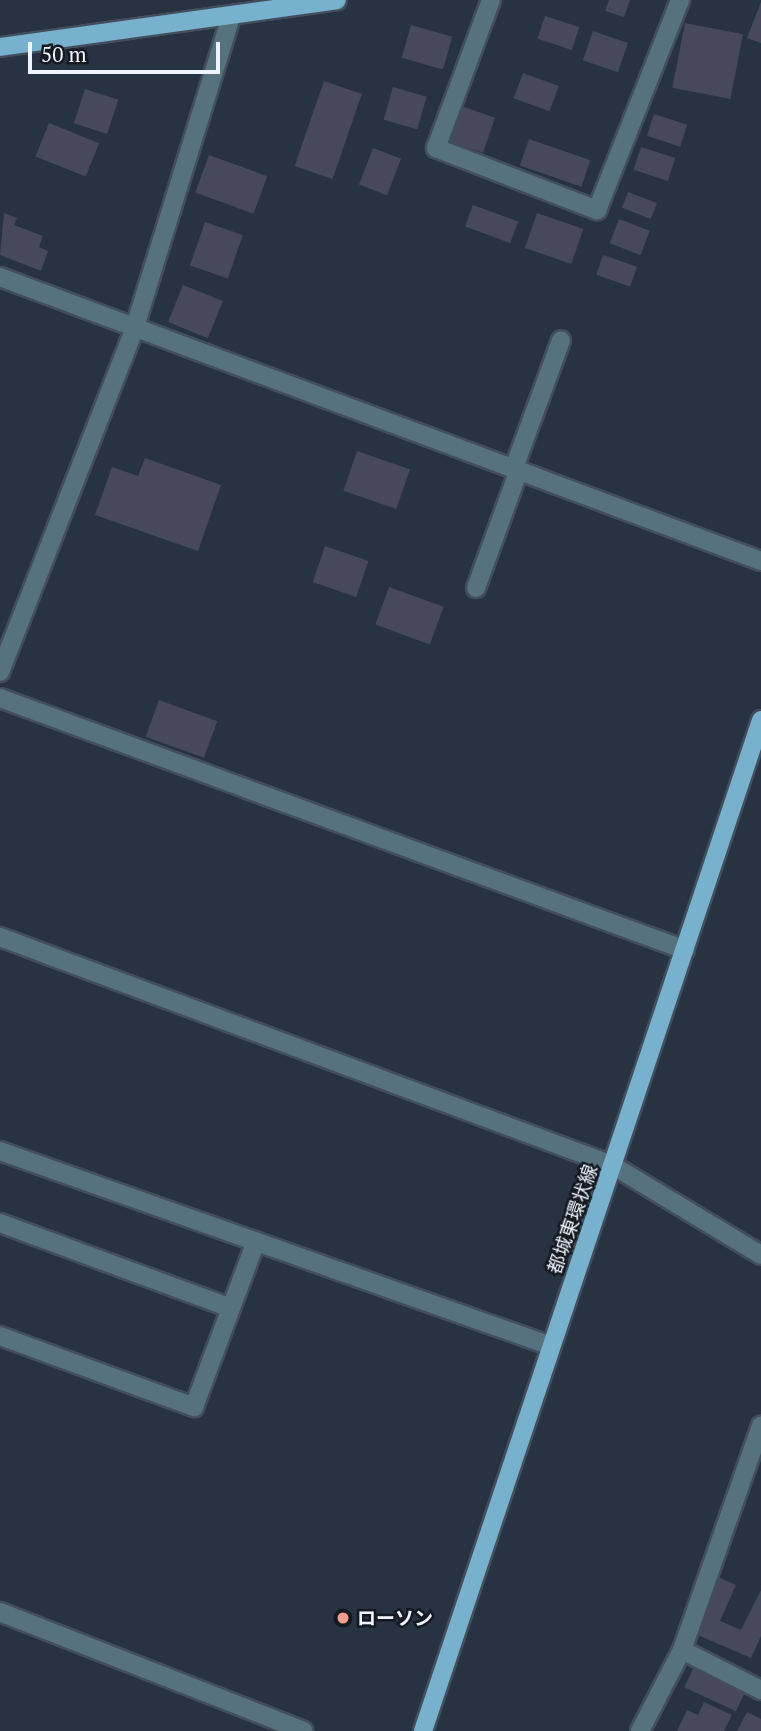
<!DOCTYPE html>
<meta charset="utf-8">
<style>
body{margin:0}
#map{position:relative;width:761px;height:1731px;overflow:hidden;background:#273343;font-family:"PT Serif","Noto Sans JP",serif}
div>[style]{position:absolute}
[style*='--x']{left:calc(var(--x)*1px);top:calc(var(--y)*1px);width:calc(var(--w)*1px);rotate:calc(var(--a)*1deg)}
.building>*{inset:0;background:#47485c;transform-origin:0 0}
.roads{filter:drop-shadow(2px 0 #434e5d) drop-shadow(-2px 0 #434e5d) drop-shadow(0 2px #434e5d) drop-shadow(0 -2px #434e5d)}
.minor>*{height:18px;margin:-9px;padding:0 9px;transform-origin:9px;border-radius:9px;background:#57727f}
.major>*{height:18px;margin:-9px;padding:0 9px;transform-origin:9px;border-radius:9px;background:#77b1cd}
.dots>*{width:19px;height:19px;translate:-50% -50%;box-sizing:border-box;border:4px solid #151a21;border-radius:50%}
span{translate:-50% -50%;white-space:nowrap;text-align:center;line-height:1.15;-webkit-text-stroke:5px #151a21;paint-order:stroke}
.street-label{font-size:19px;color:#eff5fe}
.poi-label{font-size:19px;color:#eff5fe;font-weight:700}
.left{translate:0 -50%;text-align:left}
.scale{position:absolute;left:28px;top:42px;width:192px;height:32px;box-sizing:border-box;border:4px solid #eff5fe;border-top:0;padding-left:9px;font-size:21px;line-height:24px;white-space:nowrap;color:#eff5fe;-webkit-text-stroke:5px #151a21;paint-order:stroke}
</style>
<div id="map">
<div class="building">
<i style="clip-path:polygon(609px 0,630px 0,624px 17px,605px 11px)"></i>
<i style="clip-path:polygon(761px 2px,761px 43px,747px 38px)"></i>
<i style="left:545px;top:16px;width:36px;height:24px;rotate:18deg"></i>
<i style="left:685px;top:23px;width:59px;height:66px;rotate:11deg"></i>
<i style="left:411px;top:25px;width:43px;height:34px;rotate:16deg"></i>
<i style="left:593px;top:31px;width:37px;height:31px;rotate:19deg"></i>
<i style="left:523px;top:73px;width:38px;height:27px;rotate:20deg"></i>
<i style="left:324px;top:81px;width:40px;height:90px;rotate:19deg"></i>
<i style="left:393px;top:87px;width:35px;height:34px;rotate:16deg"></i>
<i style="left:85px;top:89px;width:35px;height:36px;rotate:18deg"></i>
<i style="left:461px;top:106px;width:36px;height:37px;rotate:19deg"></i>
<i style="left:654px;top:114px;width:35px;height:23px;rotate:18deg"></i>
<i style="left:49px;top:123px;width:54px;height:36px;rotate:22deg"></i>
<i style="left:529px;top:139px;width:65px;height:28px;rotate:19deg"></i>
<i style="left:641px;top:147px;width:36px;height:24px;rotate:18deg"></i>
<i style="left:373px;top:148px;width:30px;height:39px;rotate:21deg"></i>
<i style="left:209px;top:155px;width:62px;height:40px;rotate:20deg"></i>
<i style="left:628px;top:192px;width:31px;height:17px;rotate:21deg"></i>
<i style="left:473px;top:205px;width:48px;height:23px;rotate:20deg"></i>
<i style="clip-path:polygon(4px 213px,17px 218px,14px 225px,43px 236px,39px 247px,48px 251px,41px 271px,0 255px)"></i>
<i style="left:537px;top:213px;width:49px;height:37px;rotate:19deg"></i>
<i style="left:619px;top:219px;width:33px;height:26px;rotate:21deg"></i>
<i style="left:205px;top:222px;width:40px;height:46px;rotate:19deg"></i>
<i style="left:603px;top:255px;width:36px;height:21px;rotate:19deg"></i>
<i style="left:183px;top:285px;width:43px;height:40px;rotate:22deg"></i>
<i style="left:357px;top:451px;width:56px;height:42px;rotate:19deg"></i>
<i style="clip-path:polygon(145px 458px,221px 485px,198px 551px,95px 515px,112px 467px,138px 476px)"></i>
<i style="left:325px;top:546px;width:46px;height:38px;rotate:19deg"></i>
<i style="left:389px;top:587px;width:58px;height:40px;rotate:20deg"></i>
<i style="left:159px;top:700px;width:62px;height:39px;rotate:20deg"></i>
<i style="clip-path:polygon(718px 1577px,736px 1585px,720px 1621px,741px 1630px,761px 1590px,761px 1636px,751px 1658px,693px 1633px)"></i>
<i style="left:697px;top:1660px;width:57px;height:30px;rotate:25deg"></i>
<i style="clip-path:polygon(704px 1702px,732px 1715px,724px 1731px,677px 1731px,687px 1710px,698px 1715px)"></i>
<i style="clip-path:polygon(747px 1712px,761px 1719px,761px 1731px,737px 1731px)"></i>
</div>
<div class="roads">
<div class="minor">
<i style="--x:491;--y:0;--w:158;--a:110.4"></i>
<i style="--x:436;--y:148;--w:173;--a:21.1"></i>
<i style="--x:597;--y:210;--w:226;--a:-68.4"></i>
<i style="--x:0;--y:277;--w:812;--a:20.47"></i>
<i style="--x:514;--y:468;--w:136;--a:-69.8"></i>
<i style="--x:476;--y:588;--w:126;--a:-70"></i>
<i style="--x:0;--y:672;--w:367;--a:-68.6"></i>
<i style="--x:134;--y:330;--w:329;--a:-72.8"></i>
<i style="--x:0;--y:698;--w:730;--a:20.2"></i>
<i style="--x:0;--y:937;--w:653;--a:20.43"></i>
<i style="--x:612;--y:1165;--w:174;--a:31.1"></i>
<i style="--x:0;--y:1151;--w:584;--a:19.49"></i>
<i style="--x:0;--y:1223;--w:246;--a:20.2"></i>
<i style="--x:0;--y:1336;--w:207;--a:20.1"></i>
<i style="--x:194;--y:1407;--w:177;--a:-69.5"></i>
<i style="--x:0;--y:1612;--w:326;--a:21.4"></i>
<i style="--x:682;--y:1650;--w:89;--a:26.9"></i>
<i style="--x:640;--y:1731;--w:91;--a:-62.6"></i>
<i style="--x:682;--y:1650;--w:238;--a:-70.6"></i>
</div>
<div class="major">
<i style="--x:0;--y:47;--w:340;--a:-7.9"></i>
<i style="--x:423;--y:1731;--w:1066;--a:-71.51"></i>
</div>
</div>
<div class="dots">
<i style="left:343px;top:1618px;background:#f59d8e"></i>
</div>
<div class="street-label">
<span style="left:572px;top:1219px;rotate:-71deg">都城東環状線</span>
</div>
<div class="poi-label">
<span class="left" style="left:357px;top:1618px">ローソン</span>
</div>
<div class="scale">50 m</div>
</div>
